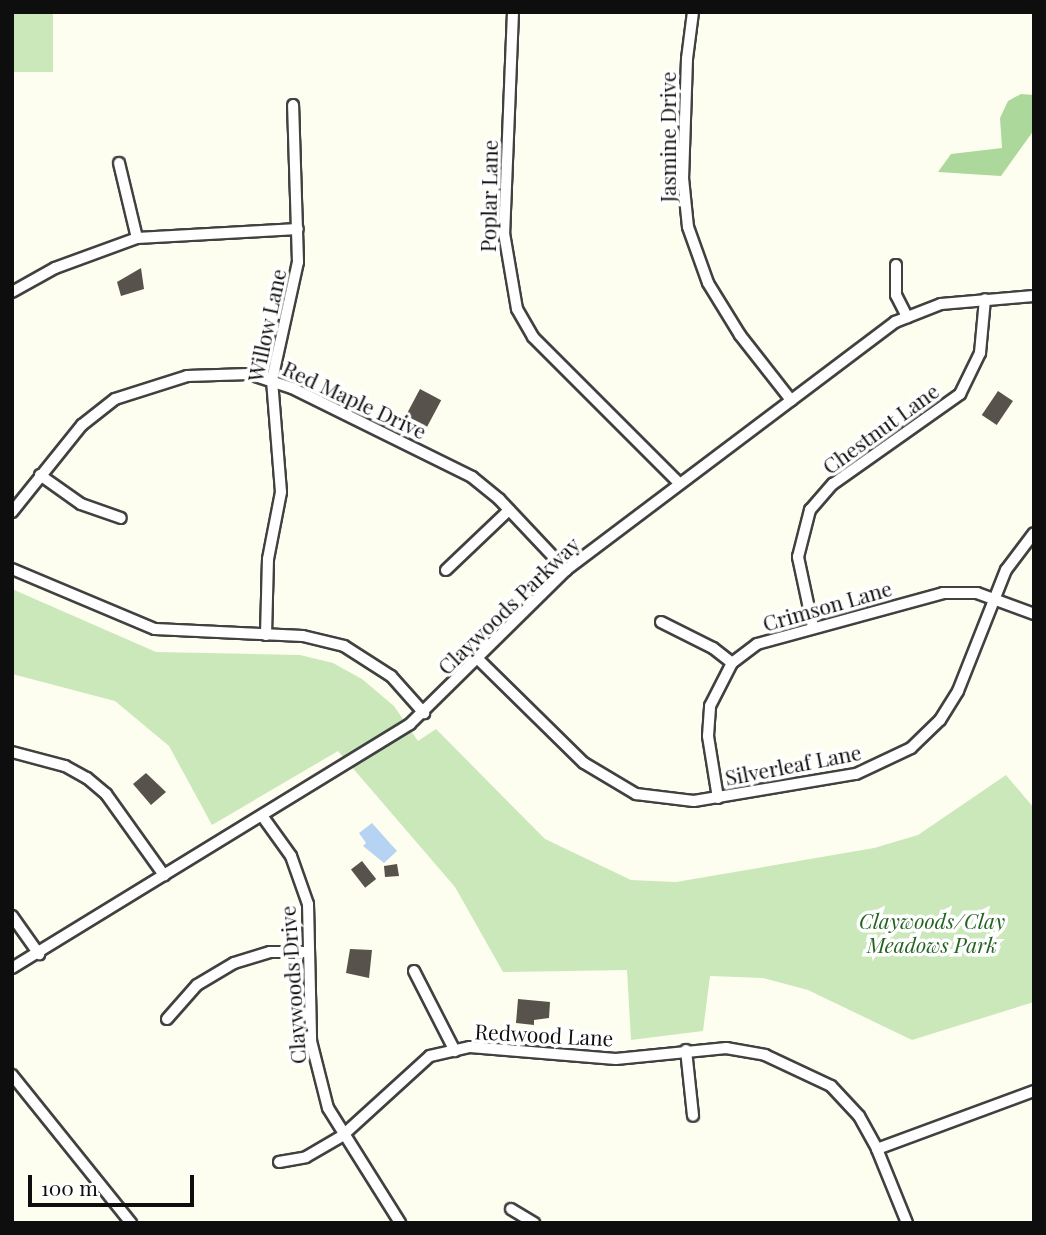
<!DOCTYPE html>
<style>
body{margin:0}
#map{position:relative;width:1046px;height:1235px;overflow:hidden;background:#fefef0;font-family:"Playfair Display",serif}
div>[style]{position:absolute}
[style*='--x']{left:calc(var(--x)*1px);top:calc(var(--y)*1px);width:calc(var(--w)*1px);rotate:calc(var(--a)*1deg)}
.green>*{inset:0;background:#cbe8bb;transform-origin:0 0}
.forest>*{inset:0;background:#acd89b}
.water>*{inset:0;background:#b7d3f4}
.building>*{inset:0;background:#57524b;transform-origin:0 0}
.roads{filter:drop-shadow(2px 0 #414141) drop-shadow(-2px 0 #414141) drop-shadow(0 2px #414141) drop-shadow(0 -2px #414141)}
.minor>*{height:10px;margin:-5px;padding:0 5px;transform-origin:5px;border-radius:5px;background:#fff}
span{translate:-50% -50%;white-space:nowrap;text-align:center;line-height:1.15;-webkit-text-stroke:7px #fff;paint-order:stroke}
.street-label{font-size:21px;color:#0e0e0e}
.park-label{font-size:21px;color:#246421;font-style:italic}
.frame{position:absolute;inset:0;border:14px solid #0e0e0e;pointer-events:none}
.scale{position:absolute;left:28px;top:1175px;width:166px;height:32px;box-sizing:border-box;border:4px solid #0e0e0e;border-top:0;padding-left:9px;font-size:21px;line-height:24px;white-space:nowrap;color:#0e0e0e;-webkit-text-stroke:5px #fff;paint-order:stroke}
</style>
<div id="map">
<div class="green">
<i style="left:12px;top:12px;width:41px;height:60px"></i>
<i style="clip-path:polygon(12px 589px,156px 652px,300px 655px,333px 663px,362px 679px,394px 706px,418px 741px,436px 729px,545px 839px,631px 880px,676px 882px,874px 848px,918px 835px,1006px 775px,1034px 808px,1034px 1002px,912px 1040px,808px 990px,763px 978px,710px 976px,703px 1031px,631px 1040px,627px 970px,503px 972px,455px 887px,338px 751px,212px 825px,169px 746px,115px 701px,12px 674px)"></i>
</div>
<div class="forest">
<i style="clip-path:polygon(1021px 94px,1034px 95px,1034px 130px,1001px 176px,938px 172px,951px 154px,1002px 148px,1000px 118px,1008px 101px)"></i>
</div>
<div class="water">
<i style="clip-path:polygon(372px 823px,397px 851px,384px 863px,363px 846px,366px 843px,359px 833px)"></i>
</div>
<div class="building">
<i style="clip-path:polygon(141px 268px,144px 289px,121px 296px,117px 282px)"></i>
<i style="left:420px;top:389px;width:24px;height:30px;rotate:28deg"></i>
<i style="left:998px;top:391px;width:18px;height:29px;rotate:34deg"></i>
<i style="clip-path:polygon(146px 773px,166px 792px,151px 805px,133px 784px)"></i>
<i style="left:362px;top:861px;width:23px;height:14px;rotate:52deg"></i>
<i style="clip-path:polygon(397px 864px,399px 876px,385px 877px,384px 866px)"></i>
<i style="clip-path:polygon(350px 949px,372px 950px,369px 978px,346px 973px)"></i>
<i style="clip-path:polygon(518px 999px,550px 1002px,549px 1018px,534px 1020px,534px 1025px,516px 1023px)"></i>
</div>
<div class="roads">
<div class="minor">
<i style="--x:513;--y:12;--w:221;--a:92.3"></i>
<i style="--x:504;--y:233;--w:77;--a:80.3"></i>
<i style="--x:517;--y:309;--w:32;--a:60"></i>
<i style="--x:533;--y:337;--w:206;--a:45"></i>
<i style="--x:693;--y:12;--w:47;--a:97.3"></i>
<i style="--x:687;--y:59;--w:119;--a:91.9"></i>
<i style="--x:683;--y:178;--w:49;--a:84.2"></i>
<i style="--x:688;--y:227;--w:59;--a:70.3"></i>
<i style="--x:708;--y:283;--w:61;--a:58.4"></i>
<i style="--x:740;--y:335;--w:83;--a:51.9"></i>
<i style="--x:119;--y:163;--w:77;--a:76.5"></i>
<i style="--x:896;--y:265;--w:30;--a:90"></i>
<i style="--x:896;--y:295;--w:25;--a:63"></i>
<i style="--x:12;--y:292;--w:49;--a:-29.2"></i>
<i style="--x:55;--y:268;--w:87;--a:-20.1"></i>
<i style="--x:137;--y:238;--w:161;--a:-3.2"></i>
<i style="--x:40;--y:475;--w:50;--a:35.3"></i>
<i style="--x:81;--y:504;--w:42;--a:19.3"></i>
<i style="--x:12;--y:512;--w:112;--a:-51.2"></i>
<i style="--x:82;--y:425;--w:42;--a:-38.2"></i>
<i style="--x:115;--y:399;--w:76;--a:-17.7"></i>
<i style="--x:187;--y:376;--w:62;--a:-1.8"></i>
<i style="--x:249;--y:374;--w:45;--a:18"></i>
<i style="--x:292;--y:388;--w:201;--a:26.3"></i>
<i style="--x:472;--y:477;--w:35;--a:39"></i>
<i style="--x:499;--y:499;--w:98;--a:46.7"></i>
<i style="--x:12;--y:569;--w:155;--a:22.8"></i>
<i style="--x:155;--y:629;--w:148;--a:2.7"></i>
<i style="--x:303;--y:636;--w:42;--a:13.7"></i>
<i style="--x:344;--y:646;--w:56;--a:32.6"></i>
<i style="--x:391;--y:676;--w:50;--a:48.3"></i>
<i style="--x:446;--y:570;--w:87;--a:-43.6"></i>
<i style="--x:661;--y:622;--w:58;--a:26.6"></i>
<i style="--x:713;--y:648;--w:24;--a:38"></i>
<i style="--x:813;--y:627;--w:72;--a:-102.1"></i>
<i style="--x:798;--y:557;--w:49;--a:-75.7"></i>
<i style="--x:810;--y:510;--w:35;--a:-49"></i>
<i style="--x:833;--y:484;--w:156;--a:-35.3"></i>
<i style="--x:960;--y:394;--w:46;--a:-64"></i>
<i style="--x:980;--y:353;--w:54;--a:-84.7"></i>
<i style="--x:266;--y:635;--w:76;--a:-88.5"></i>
<i style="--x:268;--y:559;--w:68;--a:-79"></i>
<i style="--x:281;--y:492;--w:112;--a:-94.6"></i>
<i style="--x:272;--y:380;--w:121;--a:-77.6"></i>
<i style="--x:298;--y:262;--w:157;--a:-91.8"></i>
<i style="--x:478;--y:659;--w:148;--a:44.5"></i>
<i style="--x:584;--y:763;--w:61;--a:30.8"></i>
<i style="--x:636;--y:794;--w:58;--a:6.9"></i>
<i style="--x:694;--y:801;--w:164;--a:-9.5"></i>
<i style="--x:856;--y:774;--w:61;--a:-25.3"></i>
<i style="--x:911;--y:748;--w:40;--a:-44"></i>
<i style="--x:940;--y:720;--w:34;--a:-58"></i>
<i style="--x:958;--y:691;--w:130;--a:-68.4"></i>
<i style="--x:1006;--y:570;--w:46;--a:-52.9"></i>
<i style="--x:12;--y:752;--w:55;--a:14.8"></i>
<i style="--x:65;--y:766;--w:25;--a:29"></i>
<i style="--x:87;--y:778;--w:25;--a:40"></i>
<i style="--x:106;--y:794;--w:100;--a:54.4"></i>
<i style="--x:718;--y:798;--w:63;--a:-99.2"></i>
<i style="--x:708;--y:736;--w:30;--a:-86"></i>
<i style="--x:710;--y:706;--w:48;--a:-62.9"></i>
<i style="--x:732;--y:663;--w:31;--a:-37"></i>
<i style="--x:757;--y:644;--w:193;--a:-15.3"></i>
<i style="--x:943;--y:593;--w:34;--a:0"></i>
<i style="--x:977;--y:593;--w:61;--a:20.2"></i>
<i style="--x:263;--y:817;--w:48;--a:54.3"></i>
<i style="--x:291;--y:856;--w:51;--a:70.5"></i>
<i style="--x:308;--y:904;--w:137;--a:88.7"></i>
<i style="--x:311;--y:1041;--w:69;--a:75.8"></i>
<i style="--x:328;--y:1108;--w:136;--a:57.9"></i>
<i style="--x:12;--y:916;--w:47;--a:54.6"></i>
<i style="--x:12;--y:968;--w:467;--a:-31.5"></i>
<i style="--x:410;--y:724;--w:219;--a:-44.6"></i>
<i style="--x:566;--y:570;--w:412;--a:-37"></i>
<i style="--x:895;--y:322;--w:49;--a:-21.4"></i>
<i style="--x:941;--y:304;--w:93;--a:-4.9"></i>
<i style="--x:414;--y:971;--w:90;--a:62.9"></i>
<i style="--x:167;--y:1019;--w:45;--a:-48.6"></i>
<i style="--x:197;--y:985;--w:43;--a:-30.7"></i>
<i style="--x:234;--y:963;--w:38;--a:-17"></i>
<i style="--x:270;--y:952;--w:39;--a:0"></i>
<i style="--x:686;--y:1050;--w:66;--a:83.9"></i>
<i style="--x:12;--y:1075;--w:190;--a:51.2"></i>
<i style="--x:877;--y:1149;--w:167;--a:-20.3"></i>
<i style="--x:279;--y:1162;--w:27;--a:-10"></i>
<i style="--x:306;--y:1157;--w:42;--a:-30.3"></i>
<i style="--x:342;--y:1136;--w:119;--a:-42.3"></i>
<i style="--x:430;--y:1056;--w:41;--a:-12.7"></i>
<i style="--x:470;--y:1047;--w:146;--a:4.7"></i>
<i style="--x:616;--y:1059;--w:111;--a:-5.7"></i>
<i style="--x:726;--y:1048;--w:40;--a:10"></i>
<i style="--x:765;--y:1055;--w:73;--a:25.2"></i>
<i style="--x:831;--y:1086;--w:41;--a:47"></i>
<i style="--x:859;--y:1116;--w:38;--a:61"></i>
<i style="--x:877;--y:1149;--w:80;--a:67.9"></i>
<i style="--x:511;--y:1209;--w:27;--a:31"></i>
</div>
</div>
<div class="street-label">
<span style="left:667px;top:137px;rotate:-90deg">Jasmine Drive</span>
<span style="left:488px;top:196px;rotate:-89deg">Poplar Lane</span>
<span style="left:266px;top:325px;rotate:-78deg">Willow Lane</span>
<span style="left:355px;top:399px;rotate:25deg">Red Maple Drive</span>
<span style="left:880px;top:428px;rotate:-36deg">Chestnut Lane</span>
<span style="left:508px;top:605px;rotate:-44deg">Claywoods Parkway</span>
<span style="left:827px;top:605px;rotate:-16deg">Crimson Lane</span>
<span style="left:793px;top:764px;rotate:-11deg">Silverleaf Lane</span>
<span style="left:292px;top:985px;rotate:-94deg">Claywoods Drive</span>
<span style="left:544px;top:1034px;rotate:3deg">Redwood Lane</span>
</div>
<div class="park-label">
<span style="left:932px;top:932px">Claywoods/Clay<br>Meadows Park</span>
</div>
<div class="frame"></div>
<div class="scale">100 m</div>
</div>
